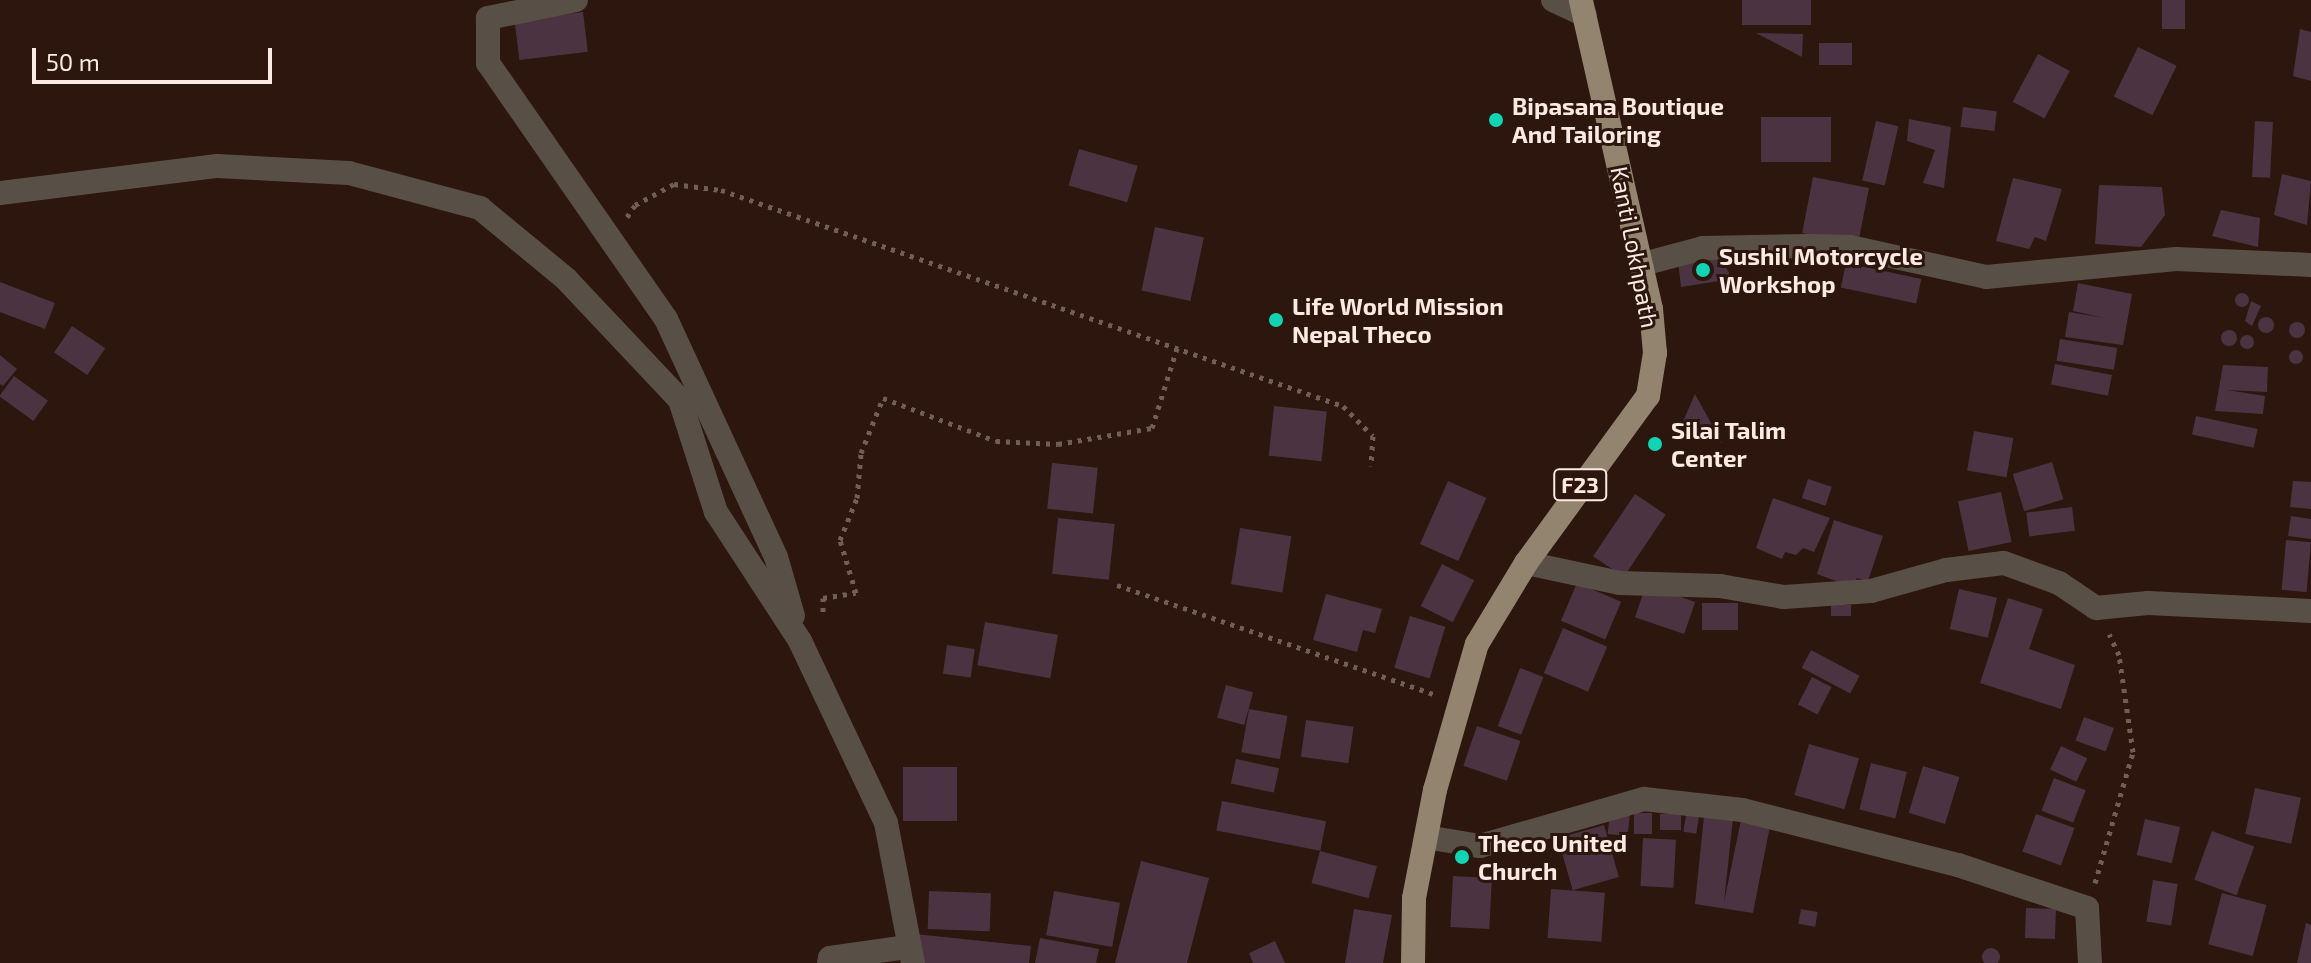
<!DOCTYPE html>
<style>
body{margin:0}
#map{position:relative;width:2311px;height:963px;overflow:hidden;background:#2d160d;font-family:"Exo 2",sans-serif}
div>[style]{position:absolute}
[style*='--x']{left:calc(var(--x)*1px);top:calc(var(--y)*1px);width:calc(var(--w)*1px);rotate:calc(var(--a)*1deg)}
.building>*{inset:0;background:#4c3341;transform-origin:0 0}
.round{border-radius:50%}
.path>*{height:5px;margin-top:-2.5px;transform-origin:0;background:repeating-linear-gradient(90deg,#735e56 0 4px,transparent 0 10px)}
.minor>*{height:24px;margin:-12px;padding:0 12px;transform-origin:12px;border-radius:12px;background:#585046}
.major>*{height:24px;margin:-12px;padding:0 12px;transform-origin:12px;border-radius:12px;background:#93846f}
.dots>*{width:22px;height:22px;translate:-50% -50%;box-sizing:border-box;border:4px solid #2d160d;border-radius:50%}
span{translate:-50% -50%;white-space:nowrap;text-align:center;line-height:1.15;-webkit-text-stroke:6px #2d160d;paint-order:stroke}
.shield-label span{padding:2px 6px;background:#2d160d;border:2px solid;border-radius:6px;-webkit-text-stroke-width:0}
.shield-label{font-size:22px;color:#fbeae4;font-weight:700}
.poi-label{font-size:24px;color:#fbeae4;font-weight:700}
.left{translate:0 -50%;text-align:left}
.street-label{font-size:24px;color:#fbeae4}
.scale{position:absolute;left:32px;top:48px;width:240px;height:36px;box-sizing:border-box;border:4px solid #fbeae4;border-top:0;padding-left:10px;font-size:24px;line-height:28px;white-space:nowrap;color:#fbeae4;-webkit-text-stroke:6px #2d160d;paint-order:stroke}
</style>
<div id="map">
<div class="building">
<i style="left:1742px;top:0;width:69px;height:25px"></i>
<i style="left:2162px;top:0;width:23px;height:29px"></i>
<i style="left:583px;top:12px;width:40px;height:69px;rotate:83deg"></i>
<i style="clip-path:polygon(2300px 29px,2311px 32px,2311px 81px,2293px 76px)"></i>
<i style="clip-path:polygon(1756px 33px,1803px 34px,1802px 57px)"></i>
<i style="left:1852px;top:43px;width:22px;height:33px;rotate:90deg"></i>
<i style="left:2138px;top:47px;width:43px;height:55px;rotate:26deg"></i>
<i style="left:2038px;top:54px;width:36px;height:54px;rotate:28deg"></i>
<i style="left:1963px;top:107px;width:34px;height:20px;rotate:7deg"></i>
<i style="left:1761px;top:117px;width:70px;height:45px"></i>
<i style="clip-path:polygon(1909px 119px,1951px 127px,1944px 188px,1923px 183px,1935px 150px,1907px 141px)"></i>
<i style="left:1876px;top:121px;width:23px;height:61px;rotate:13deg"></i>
<i style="left:2255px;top:121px;width:18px;height:56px;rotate:3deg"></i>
<i style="left:1079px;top:149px;width:61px;height:38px;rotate:16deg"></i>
<i style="clip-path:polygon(2282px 174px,2311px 181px,2307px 225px,2274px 215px)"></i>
<i style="left:1813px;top:177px;width:57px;height:57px;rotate:11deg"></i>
<i style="clip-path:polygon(2013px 178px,2062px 189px,2046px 241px,2035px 237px,2029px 249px,1996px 241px)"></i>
<i style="clip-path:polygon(2099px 185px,2162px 187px,2165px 215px,2141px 247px,2095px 244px)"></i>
<i style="clip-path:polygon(2221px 210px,2260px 218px,2258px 247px,2212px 236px)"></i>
<i style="left:1155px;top:227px;width:50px;height:65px;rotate:12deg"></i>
<i style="clip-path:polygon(1721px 257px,1732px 279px,1681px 287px,1678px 261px)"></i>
<i style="left:1846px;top:263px;width:77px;height:25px;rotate:12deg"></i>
<i style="clip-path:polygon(0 282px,55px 303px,45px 329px,0 312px)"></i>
<i style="clip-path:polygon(2078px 283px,2132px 294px,2123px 345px,2065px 337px,2069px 312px,2104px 318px,2073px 311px)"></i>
<i class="round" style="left:2235px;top:293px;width:14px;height:14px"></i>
<i style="clip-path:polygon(2251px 301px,2261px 306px,2252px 326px,2245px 321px)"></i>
<i class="round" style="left:2258px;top:317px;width:16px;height:16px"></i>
<i class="round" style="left:2289px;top:322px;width:16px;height:16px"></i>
<i style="left:72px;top:326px;width:40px;height:32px;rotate:34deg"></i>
<i class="round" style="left:2221px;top:330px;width:16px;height:16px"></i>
<i class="round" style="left:2240px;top:335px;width:14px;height:14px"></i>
<i style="left:2060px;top:339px;width:58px;height:22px;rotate:9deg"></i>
<i class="round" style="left:2289px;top:350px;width:14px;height:14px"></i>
<i style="clip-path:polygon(0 355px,17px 369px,3px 386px,0 384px)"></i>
<i style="left:2055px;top:364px;width:58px;height:21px;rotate:11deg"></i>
<i style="clip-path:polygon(2223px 365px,2268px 367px,2267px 392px,2227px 390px,2265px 396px,2263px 414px,2215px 411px)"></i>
<i style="left:14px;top:376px;width:42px;height:25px;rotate:36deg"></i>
<i style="clip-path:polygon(1695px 394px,1722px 443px,1681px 426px)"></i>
<i style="left:1274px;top:406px;width:53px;height:50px;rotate:6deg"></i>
<i style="left:2196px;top:416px;width:63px;height:19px;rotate:12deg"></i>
<i style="left:1974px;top:431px;width:40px;height:40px;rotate:10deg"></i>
<i style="left:2052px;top:462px;width:39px;height:41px;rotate:73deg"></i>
<i style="left:1052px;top:463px;width:46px;height:46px;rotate:6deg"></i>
<i style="left:1808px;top:479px;width:25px;height:20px;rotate:18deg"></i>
<i style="left:1448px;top:481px;width:42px;height:69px;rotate:24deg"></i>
<i style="clip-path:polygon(2293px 481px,2311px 482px,2311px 509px,2290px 507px)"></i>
<i style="left:2001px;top:492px;width:51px;height:44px;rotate:78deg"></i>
<i style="left:1635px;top:494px;width:37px;height:75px;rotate:34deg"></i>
<i style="clip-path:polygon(1773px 498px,1830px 518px,1814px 552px,1803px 548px,1796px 555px,1785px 552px,1782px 559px,1756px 548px)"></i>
<i style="left:2072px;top:507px;width:24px;height:46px;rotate:83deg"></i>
<i style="clip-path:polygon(2291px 516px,2311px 519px,2311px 539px,2288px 536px)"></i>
<i style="left:1058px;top:518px;width:57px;height:56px;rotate:6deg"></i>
<i style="clip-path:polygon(1834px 520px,1883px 536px,1868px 581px,1857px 578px,1852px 587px,1817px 574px)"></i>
<i style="left:1240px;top:528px;width:52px;height:57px;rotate:9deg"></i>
<i style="left:2286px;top:540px;width:25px;height:50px;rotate:5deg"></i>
<i style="left:1442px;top:564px;width:36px;height:47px;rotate:27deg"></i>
<i style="left:1577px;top:583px;width:48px;height:41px;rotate:23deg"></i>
<i style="left:1646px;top:585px;width:52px;height:34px;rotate:19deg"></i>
<i style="left:1959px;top:589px;width:39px;height:41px;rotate:13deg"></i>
<i style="clip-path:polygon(1326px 594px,1382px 609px,1375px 633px,1363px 630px,1357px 652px,1313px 640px)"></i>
<i style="clip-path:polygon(2008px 598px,2043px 609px,2029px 649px,2075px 665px,2061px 709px,1980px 683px)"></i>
<i style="left:1702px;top:603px;width:36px;height:27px"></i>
<i style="left:1831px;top:605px;width:20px;height:11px"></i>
<i style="left:1410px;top:616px;width:37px;height:54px;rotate:17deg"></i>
<i style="left:985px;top:622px;width:74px;height:44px;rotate:10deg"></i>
<i style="left:1563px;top:628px;width:48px;height:49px;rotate:23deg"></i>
<i style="left:947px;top:645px;width:28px;height:29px;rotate:8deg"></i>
<i style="left:1811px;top:650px;width:55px;height:20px;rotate:28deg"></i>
<i style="left:1520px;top:668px;width:25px;height:62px;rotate:21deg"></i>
<i style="left:1812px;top:677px;width:22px;height:31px;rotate:27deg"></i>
<i style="left:1226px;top:685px;width:28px;height:34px;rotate:15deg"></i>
<i style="left:1249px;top:709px;width:39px;height:44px;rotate:10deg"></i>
<i style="left:2084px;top:717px;width:32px;height:25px;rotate:20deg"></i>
<i style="left:1306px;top:720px;width:48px;height:37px;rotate:8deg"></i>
<i style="left:1477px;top:726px;width:46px;height:42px;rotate:19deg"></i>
<i style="left:1809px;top:744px;width:52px;height:53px;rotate:16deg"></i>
<i style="left:2061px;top:746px;width:29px;height:26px;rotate:25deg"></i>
<i style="left:1236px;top:759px;width:44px;height:25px;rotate:12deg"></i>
<i style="left:1871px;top:763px;width:37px;height:48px;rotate:14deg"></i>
<i style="left:1923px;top:766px;width:38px;height:49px;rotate:17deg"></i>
<i style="left:903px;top:767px;width:54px;height:54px"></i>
<i style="left:2054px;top:778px;width:34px;height:35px;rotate:21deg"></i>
<i style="left:2255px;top:788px;width:47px;height:47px;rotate:12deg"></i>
<i style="left:1222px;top:801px;width:106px;height:30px;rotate:11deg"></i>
<i style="clip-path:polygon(1705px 806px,1734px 809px,1724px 902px,1741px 820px,1770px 826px,1753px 913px,1695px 904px)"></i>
<i style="left:1687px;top:809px;width:13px;height:23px;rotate:9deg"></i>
<i style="left:1610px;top:812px;width:20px;height:22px;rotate:6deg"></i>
<i style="left:1652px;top:813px;width:21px;height:18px;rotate:90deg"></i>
<i style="left:1660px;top:814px;width:21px;height:16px"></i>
<i style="left:2036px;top:814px;width:41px;height:40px;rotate:20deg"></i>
<i style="left:2145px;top:819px;width:36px;height:37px;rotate:13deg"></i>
<i style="left:1604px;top:825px;width:54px;height:48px;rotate:74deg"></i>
<i style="left:2212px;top:831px;width:45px;height:52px;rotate:20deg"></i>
<i style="left:1643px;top:838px;width:33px;height:48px;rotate:3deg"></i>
<i style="left:1320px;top:851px;width:59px;height:33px;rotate:15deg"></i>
<i style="clip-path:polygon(1141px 861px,1209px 878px,1187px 963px,1115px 963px)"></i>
<i style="left:1453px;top:876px;width:39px;height:51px;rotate:3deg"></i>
<i style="left:2153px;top:880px;width:25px;height:42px;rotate:9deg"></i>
<i style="left:1551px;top:889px;width:54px;height:49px;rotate:4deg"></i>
<i style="left:929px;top:891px;width:62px;height:38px;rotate:2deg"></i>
<i style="left:1054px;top:891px;width:67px;height:45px;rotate:10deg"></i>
<i style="left:2222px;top:893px;width:46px;height:53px;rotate:15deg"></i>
<i style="left:2026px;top:908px;width:30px;height:30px;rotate:2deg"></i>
<i style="clip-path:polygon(1354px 909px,1392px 915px,1383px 963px,1345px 963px)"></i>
<i style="left:1801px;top:909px;width:17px;height:15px;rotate:10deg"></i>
<i style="clip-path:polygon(2306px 923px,2311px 925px,2311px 963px,2297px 963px)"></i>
<i style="clip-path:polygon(915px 934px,1031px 946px,1029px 963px,922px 963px)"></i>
<i style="clip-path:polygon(1040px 938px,1099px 949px,1096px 963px,1035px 963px)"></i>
<i style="clip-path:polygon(1275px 941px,1285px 963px,1253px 963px,1249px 953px)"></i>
<i class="round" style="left:1982px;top:948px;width:18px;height:18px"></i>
</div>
<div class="path">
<i style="--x:627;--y:217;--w:14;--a:-56"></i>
<i style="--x:635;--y:205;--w:44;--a:-28.3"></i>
<i style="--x:674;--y:184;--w:47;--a:7.3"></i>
<i style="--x:721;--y:190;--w:658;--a:19.15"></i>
<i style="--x:1343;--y:406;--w:42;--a:45"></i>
<i style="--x:1373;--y:436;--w:30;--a:94"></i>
<i style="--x:1117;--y:585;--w:335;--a:19"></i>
<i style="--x:823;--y:612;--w:14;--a:-90"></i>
<i style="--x:823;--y:598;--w:33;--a:-9"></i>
<i style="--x:856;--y:593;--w:55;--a:-106.8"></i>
<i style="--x:840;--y:540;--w:45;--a:-68"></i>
<i style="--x:857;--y:498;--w:45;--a:-84.9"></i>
<i style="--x:861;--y:453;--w:59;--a:-68.2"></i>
<i style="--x:883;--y:398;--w:121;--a:20.8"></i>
<i style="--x:996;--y:441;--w:62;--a:2.8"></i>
<i style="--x:1058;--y:444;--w:95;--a:-9.7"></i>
<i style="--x:1152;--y:428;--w:84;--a:-72.6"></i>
<i style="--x:2095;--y:883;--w:136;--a:-73.8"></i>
<i style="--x:2133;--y:752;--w:98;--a:-98.2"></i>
<i style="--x:2119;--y:655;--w:23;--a:-115"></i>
</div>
<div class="minor">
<i style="--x:576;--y:0;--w:90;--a:168.4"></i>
<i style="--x:488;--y:18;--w:45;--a:90"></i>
<i style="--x:488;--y:63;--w:312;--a:55.2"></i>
<i style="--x:666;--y:319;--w:262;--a:65.2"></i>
<i style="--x:776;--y:557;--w:61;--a:73.9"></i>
<i style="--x:1553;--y:0;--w:35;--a:25"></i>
<i style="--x:0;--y:193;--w:219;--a:-7.1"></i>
<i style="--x:217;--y:166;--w:132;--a:3"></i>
<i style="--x:349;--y:173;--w:136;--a:15"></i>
<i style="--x:480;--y:208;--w:112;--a:39.5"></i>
<i style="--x:566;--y:279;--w:166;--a:46.7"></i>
<i style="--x:680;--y:400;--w:118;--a:72.2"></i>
<i style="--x:716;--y:512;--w:154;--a:56.9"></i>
<i style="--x:800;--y:641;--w:201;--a:64.7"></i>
<i style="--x:886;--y:823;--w:143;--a:79.1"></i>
<i style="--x:1643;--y:264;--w:62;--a:-14.9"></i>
<i style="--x:1703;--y:248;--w:106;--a:-1.1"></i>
<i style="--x:1809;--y:246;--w:41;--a:1.4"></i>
<i style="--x:1850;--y:247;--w:139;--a:12.4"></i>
<i style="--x:1986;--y:277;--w:191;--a:-5.4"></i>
<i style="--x:2176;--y:259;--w:135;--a:2.5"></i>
<i style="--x:1526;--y:563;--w:96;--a:12"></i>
<i style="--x:1620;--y:583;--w:100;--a:1.7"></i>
<i style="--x:1720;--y:586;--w:65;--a:9.8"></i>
<i style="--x:1784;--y:597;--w:87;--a:-3.9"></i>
<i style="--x:1871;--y:591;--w:78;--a:-15.6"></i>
<i style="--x:1946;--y:570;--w:58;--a:-6.9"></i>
<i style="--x:2004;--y:563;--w:59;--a:20"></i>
<i style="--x:2059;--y:583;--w:45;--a:34"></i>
<i style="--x:2096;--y:608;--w:52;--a:-5.5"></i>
<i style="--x:2148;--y:603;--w:163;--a:2.8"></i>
<i style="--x:1426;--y:837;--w:55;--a:9.5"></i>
<i style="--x:1480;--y:846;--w:171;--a:-16"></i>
<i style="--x:1644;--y:799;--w:99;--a:6.4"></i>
<i style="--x:1742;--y:810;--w:223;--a:14.3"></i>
<i style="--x:1958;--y:865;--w:136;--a:18.4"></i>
<i style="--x:2087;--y:908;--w:55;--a:86.9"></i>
<i style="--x:829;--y:963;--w:5;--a:-79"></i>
<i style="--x:830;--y:958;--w:77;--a:-8.2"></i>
</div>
<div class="major">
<i style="--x:1413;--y:963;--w:65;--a:-89.1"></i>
<i style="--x:1414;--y:898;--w:110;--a:-79"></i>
<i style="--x:1435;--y:790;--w:152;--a:-74"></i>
<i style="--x:1477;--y:644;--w:95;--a:-58.8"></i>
<i style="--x:1526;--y:563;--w:207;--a:-53.9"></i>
<i style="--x:1648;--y:396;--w:44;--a:-80.8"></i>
<i style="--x:1655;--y:353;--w:44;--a:-95.2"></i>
<i style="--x:1651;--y:309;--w:317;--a:-102.8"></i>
</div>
<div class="dots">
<i style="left:1496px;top:120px;background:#10d5b4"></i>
<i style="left:1703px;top:270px;background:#10d5b4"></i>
<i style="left:1276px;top:320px;background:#10d5b4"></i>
<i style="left:1655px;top:444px;background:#10d5b4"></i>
<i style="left:1462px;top:857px;background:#10d5b4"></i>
</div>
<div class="shield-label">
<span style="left:1580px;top:485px">F23</span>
</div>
<div class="poi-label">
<span class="left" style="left:1512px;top:120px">Bipasana Boutique<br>And Tailoring</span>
<span class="left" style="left:1719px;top:270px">Sushil Motorcycle<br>Workshop</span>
<span class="left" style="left:1292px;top:320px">Life World Mission<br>Nepal Theco</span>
<span class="left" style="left:1671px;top:444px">Silai Talim<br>Center</span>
<span class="left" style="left:1478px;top:857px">Theco United<br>Church</span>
</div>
<div class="street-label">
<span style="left:1635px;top:247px;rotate:79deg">Kanti Lokhpath</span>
</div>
<div class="scale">50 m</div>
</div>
